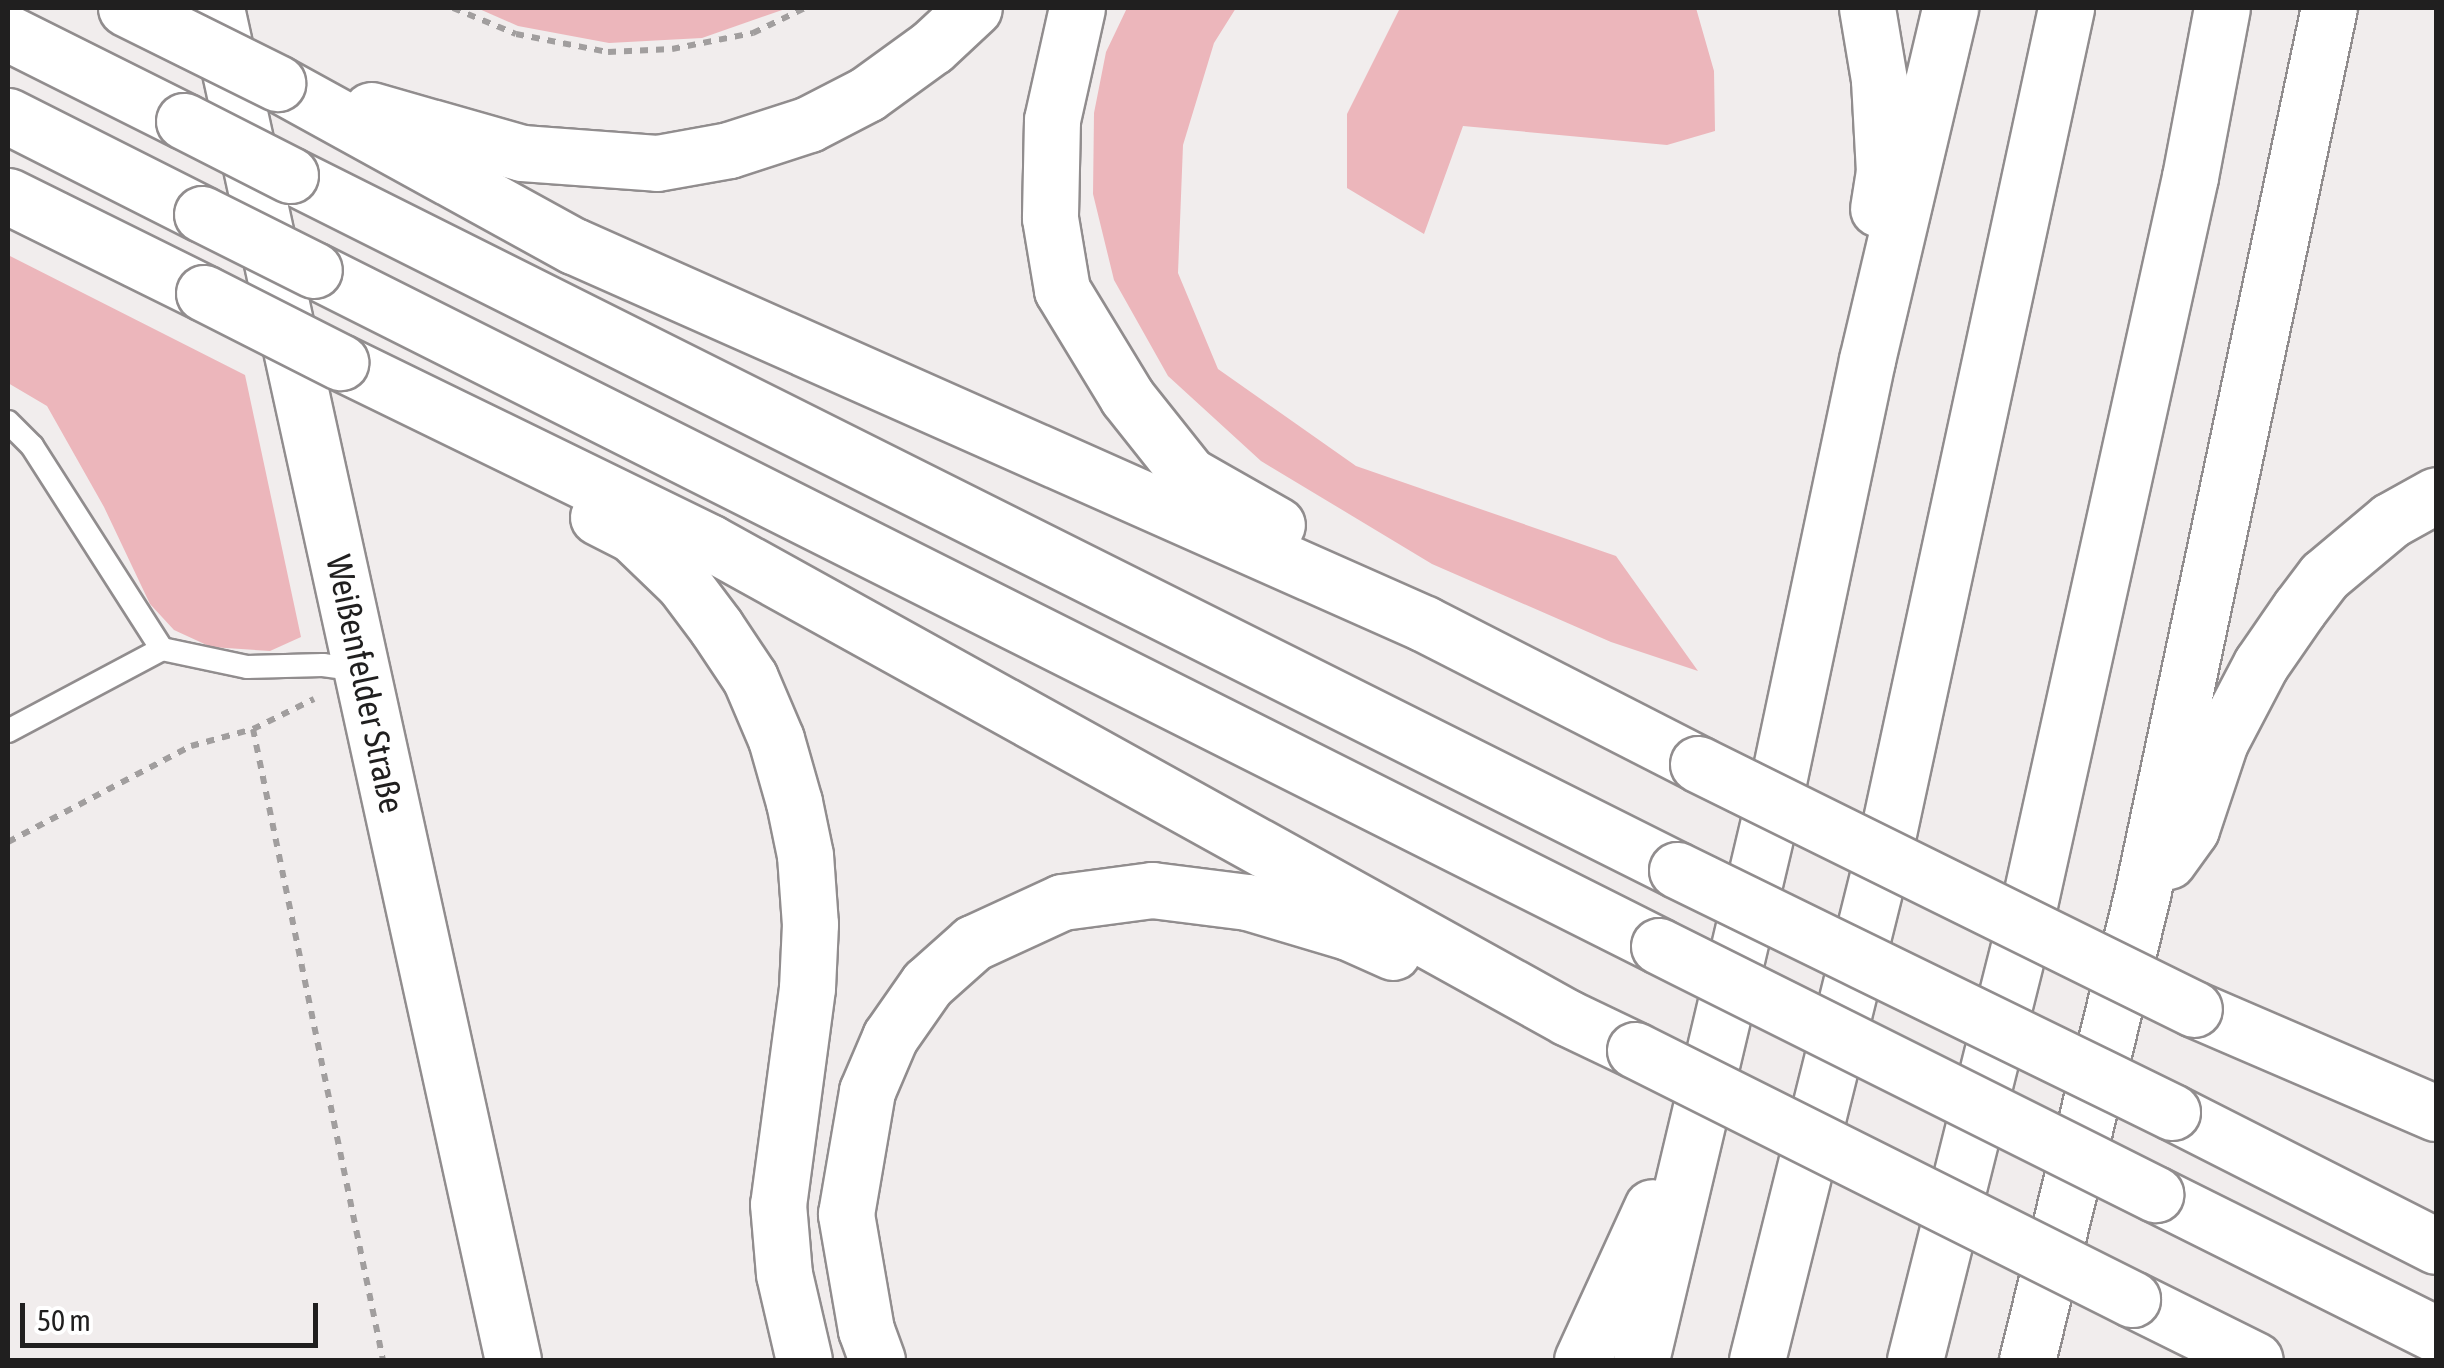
<!DOCTYPE html>
<meta charset="utf-8">
<style>
body{margin:0}
#map{position:relative;width:2444px;height:1368px;overflow:hidden;background:#f1eded;font-family:"Asap Condensed",sans-serif}
div>[style]{position:absolute}
[style*='--x']{left:calc(var(--x)*1px);top:calc(var(--y)*1px);width:calc(var(--w)*1px);rotate:calc(var(--a)*1deg)}
.green>*{inset:0;background:#ecb6bb}
.path>*{height:6px;margin-top:-3px;transform-origin:0;background:repeating-linear-gradient(90deg,#a19e9e 0 8px,transparent 0 16px)}
.roads{filter:drop-shadow(2px 0 #918d8e) drop-shadow(-2px 0 #918d8e) drop-shadow(0 2px #918d8e) drop-shadow(0 -2px #918d8e)}
.service>*{height:22px;margin:-11px;padding:0 11px;transform-origin:11px;border-radius:11px;background:#fff}
.tertiary>*{height:55px;margin:-27.5px;padding:0 27.5px;transform-origin:27.5px;border-radius:27.5px;background:#fff}
.motorway>*{height:55px;margin:-27.5px;padding:0 27.5px;transform-origin:27.5px;border-radius:27.5px;background:#fff}
.bridges{filter:drop-shadow(2px 0 #918d8e) drop-shadow(-2px 0 #918d8e) drop-shadow(0 2px #918d8e) drop-shadow(0 -2px #918d8e)}
.motorway-bridge>*{height:55px;margin:-27.5px;padding:0 27.5px;transform-origin:27.5px;border-radius:27.5px;background:#fff}
span{translate:-50% -50%;white-space:nowrap;text-align:center;line-height:1.15;-webkit-text-stroke:9px #fff;paint-order:stroke}
.street-label{font-size:35px;color:#201f1f}
.frame{position:absolute;inset:0;border:10px solid #201f1f;pointer-events:none}
.scale{position:absolute;left:20px;top:1303px;width:298px;height:45px;box-sizing:border-box;border:5px solid #201f1f;border-top:0;padding-left:12px;font-size:30px;line-height:35px;white-space:nowrap;color:#201f1f;-webkit-text-stroke:8px #fff;paint-order:stroke}
</style>
<div id="map">
<div class="green">
<i style="clip-path:polygon(477px 8px,788px 8px,702px 38px,609px 43px,518px 26px)"></i>
<i style="clip-path:polygon(1127px 8px,1236px 8px,1214px 43px,1183px 145px,1178px 273px,1218px 369px,1356px 466px,1616px 556px,1698px 671px,1611px 642px,1432px 564px,1261px 461px,1168px 376px,1114px 280px,1093px 194px,1094px 113px,1106px 52px)"></i>
<i style="clip-path:polygon(1400px 8px,1696px 8px,1714px 71px,1715px 131px,1667px 145px,1463px 126px,1424px 234px,1347px 188px,1347px 114px)"></i>
<i style="clip-path:polygon(8px 255px,245px 375px,301px 637px,270px 651px,211px 647px,174px 630px,150px 604px,104px 507px,47px 406px,8px 383px)"></i>
</div>
<div class="path">
<i style="--x:453;--y:8;--w:68;--a:22.4"></i>
<i style="--x:516;--y:34;--w:94;--a:11.1"></i>
<i style="--x:608;--y:52;--w:64;--a:-2.7"></i>
<i style="--x:672;--y:49;--w:83;--a:-11.2"></i>
<i style="--x:753;--y:33;--w:58;--a:-25.7"></i>
<i style="--x:253;--y:729;--w:644;--a:78.36"></i>
<i style="--x:8;--y:842;--w:207;--a:-27.7"></i>
<i style="--x:191;--y:746;--w:64;--a:-15.3"></i>
<i style="--x:253;--y:729;--w:68;--a:-26.2"></i>
</div>
<div class="roads">
<div class="service">
<i style="--x:8;--y:422;--w:34;--a:45"></i>
<i style="--x:32;--y:446;--w:241;--a:57.4"></i>
<i style="--x:8;--y:731;--w:174;--a:-28"></i>
<i style="--x:162;--y:649;--w:87;--a:12"></i>
<i style="--x:247;--y:667;--w:76;--a:-1.5"></i>
<i style="--x:323;--y:665;--w:37;--a:8"></i>
</div>
<div class="tertiary">
<i style="--x:216;--y:8;--w:1384;--a:77.61"></i>
</div>
<div class="motorway">
<i style="--x:1077;--y:8;--w:115;--a:102.6"></i>
<i style="--x:1052;--y:120;--w:98;--a:91.2"></i>
<i style="--x:1050;--y:218;--w:73;--a:80.5"></i>
<i style="--x:1062;--y:290;--w:125;--a:58.7"></i>
<i style="--x:1127;--y:397;--w:100;--a:51.5"></i>
<i style="--x:1189;--y:475;--w:101;--a:29.6"></i>
<i style="--x:1867;--y:8;--w:73;--a:80.5"></i>
<i style="--x:1879;--y:80;--w:91;--a:86.9"></i>
<i style="--x:1884;--y:171;--w:38;--a:99"></i>
<i style="--x:8;--y:33;--w:197;--a:26.6"></i>
<i style="--x:277;--y:83;--w:339;--a:28.8"></i>
<i style="--x:574;--y:246;--w:931;--a:23.95"></i>
<i style="--x:1425;--y:624;--w:307;--a:27.1"></i>
<i style="--x:371;--y:110;--w:157;--a:15.9"></i>
<i style="--x:522;--y:153;--w:135;--a:4.2"></i>
<i style="--x:657;--y:163;--w:73;--a:-10.2"></i>
<i style="--x:729;--y:150;--w:84;--a:-18"></i>
<i style="--x:809;--y:124;--w:65;--a:-27.3"></i>
<i style="--x:867;--y:94;--w:80;--a:-35.9"></i>
<i style="--x:932;--y:47;--w:57;--a:-42.9"></i>
<i style="--x:8;--y:116;--w:217;--a:26.8"></i>
<i style="--x:290;--y:175;--w:1551;--a:26.61"></i>
<i style="--x:8;--y:196;--w:219;--a:26.3"></i>
<i style="--x:314;--y:270;--w:1505;--a:26.68"></i>
<i style="--x:340;--y:362;--w:411;--a:26"></i>
<i style="--x:709;--y:542;--w:982;--a:28.99"></i>
<i style="--x:1568;--y:1018;--w:74;--a:25.5"></i>
<i style="--x:598;--y:517;--w:38;--a:27"></i>
<i style="--x:632;--y:534;--w:71;--a:43.9"></i>
<i style="--x:683;--y:583;--w:55;--a:53.1"></i>
<i style="--x:716;--y:627;--w:61;--a:56.3"></i>
<i style="--x:750;--y:678;--w:66;--a:66.9"></i>
<i style="--x:776;--y:739;--w:66;--a:74.1"></i>
<i style="--x:794;--y:802;--w:54;--a:78.3"></i>
<i style="--x:805;--y:855;--w:69;--a:85.9"></i>
<i style="--x:810;--y:924;--w:64;--a:92.7"></i>
<i style="--x:807;--y:988;--w:218;--a:97.6"></i>
<i style="--x:778;--y:1204;--w:70;--a:85.1"></i>
<i style="--x:784;--y:1274;--w:88;--a:76.9"></i>
<i style="--x:2168;--y:861;--w:39;--a:-54"></i>
<i style="--x:2191;--y:829;--w:92;--a:-71.6"></i>
<i style="--x:2220;--y:742;--w:88;--a:-62.3"></i>
<i style="--x:2261;--y:664;--w:67;--a:-55.4"></i>
<i style="--x:2299;--y:609;--w:41;--a:-52.9"></i>
<i style="--x:2324;--y:576;--w:87;--a:-39.9"></i>
<i style="--x:2391;--y:520;--w:51;--a:-29.1"></i>
<i style="--x:2194;--y:1009;--w:263;--a:23.3"></i>
<i style="--x:2172;--y:1112;--w:296;--a:26.9"></i>
<i style="--x:2155;--y:1194;--w:314;--a:26.5"></i>
<i style="--x:2132;--y:1299;--w:137;--a:26.4"></i>
<i style="--x:877;--y:1360;--w:32;--a:-110"></i>
<i style="--x:866;--y:1330;--w:118;--a:-99.8"></i>
<i style="--x:846;--y:1214;--w:125;--a:-80.3"></i>
<i style="--x:867;--y:1091;--w:59;--a:-66.9"></i>
<i style="--x:890;--y:1037;--w:65;--a:-55.1"></i>
<i style="--x:927;--y:984;--w:62;--a:-41.7"></i>
<i style="--x:973;--y:943;--w:98;--a:-24.7"></i>
<i style="--x:1062;--y:902;--w:91;--a:-7.6"></i>
<i style="--x:1152;--y:890;--w:96;--a:7.2"></i>
<i style="--x:1247;--y:902;--w:105;--a:16.5"></i>
<i style="--x:1348;--y:932;--w:49;--a:24"></i>
<i style="--x:1582;--y:1360;--w:168;--a:-65.4"></i>
<i style="--x:1641;--y:1360;--w:589;--a:-76.65"></i>
<i style="--x:1777;--y:787;--w:436;--a:-78.1"></i>
<i style="--x:1867;--y:360;--w:362;--a:-76.7"></i>
<i style="--x:1757;--y:1360;--w:533;--a:-75.99"></i>
<i style="--x:1886;--y:843;--w:854;--a:-77.83"></i>
<i style="--x:1915;--y:1360;--w:460;--a:-75.9"></i>
<i style="--x:2027;--y:914;--w:755;--a:-77.53"></i>
<i style="--x:2190;--y:177;--w:172;--a:-79.3"></i>
<i style="--x:2027;--y:1360;--w:479;--a:-76.1"></i>
<i style="--x:2142;--y:895;--w:906;--a:-78.1"></i>
</div>
</div>
<div class="bridges">
<div class="motorway-bridge">
<i style="--x:126;--y:8;--w:169;--a:26.4"></i>
<i style="--x:184;--y:121;--w:119;--a:27"></i>
<i style="--x:202;--y:214;--w:125;--a:26.6"></i>
<i style="--x:204;--y:293;--w:153;--a:26.9"></i>
<i style="--x:1698;--y:764;--w:553;--a:26.29"></i>
<i style="--x:1677;--y:870;--w:551;--a:26.05"></i>
<i style="--x:1659;--y:946;--w:555;--a:26.57"></i>
<i style="--x:1635;--y:1050;--w:556;--a:26.61"></i>
</div>
</div>
<div class="street-label">
<span style="left:366px;top:684px;rotate:78deg">Weißenfelder Straße</span>
</div>
<div class="frame"></div>
<div class="scale">50 m</div>
</div>
